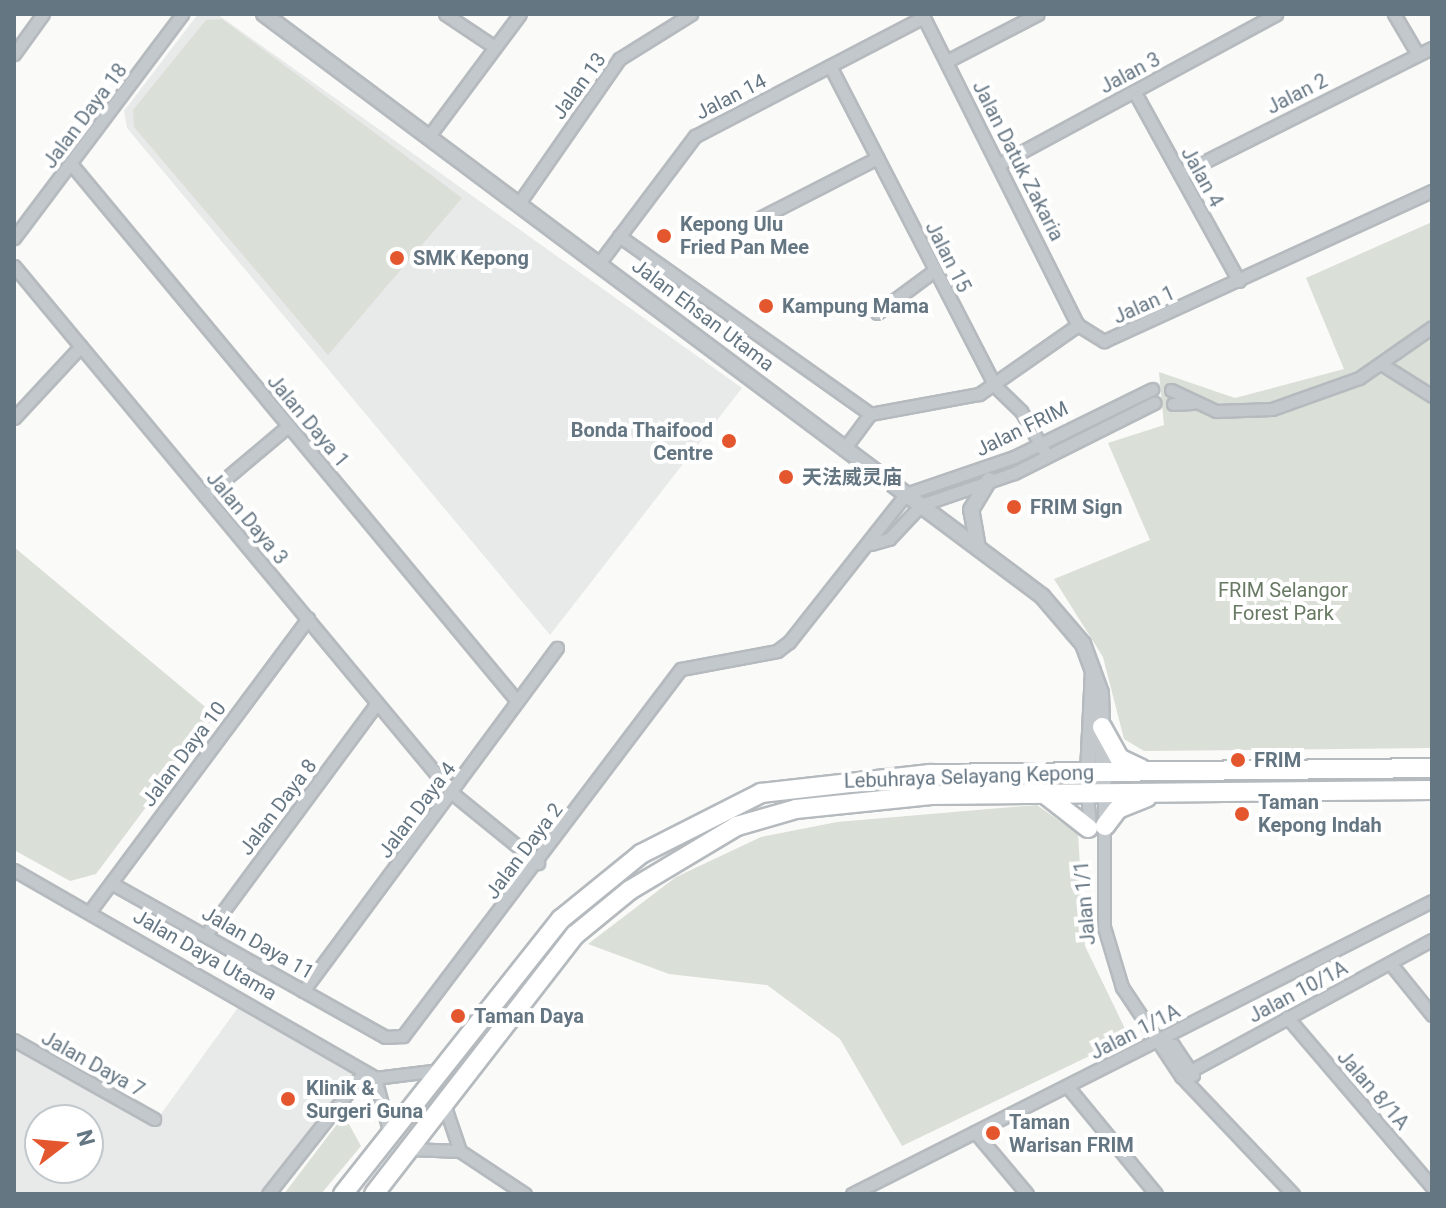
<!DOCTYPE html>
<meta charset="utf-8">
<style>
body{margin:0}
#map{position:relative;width:1446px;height:1208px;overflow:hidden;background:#fafaf8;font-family:Roboto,"Noto Sans SC",sans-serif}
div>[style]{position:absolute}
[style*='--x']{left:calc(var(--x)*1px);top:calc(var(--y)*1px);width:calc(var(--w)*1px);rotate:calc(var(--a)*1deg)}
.built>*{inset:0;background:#e8e9e9}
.green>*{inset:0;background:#dadfd7}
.roads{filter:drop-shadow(2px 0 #b5babe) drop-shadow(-2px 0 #b5babe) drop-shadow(0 2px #b5babe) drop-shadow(0 -2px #b5babe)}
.minor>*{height:11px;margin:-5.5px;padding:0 5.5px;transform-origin:5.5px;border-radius:5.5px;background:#c3c8cc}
.tertiary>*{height:14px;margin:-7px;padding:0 7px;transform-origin:7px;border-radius:7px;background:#c3c8cc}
.primary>*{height:18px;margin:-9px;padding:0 9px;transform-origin:9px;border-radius:9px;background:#fff}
.dots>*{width:22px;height:22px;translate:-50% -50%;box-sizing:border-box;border:4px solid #fff;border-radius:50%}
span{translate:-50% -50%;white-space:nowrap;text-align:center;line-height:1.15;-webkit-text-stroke:8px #fff;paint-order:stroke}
.street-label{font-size:20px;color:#657683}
.poi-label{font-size:20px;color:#657683;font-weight:700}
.left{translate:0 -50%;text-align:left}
.right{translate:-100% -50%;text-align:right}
.park-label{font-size:20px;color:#687a64}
.frame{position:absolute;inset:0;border:16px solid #657683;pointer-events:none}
.north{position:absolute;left:24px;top:1104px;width:80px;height:80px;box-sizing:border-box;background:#fff;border:2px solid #c1c8cd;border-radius:50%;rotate:74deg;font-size:22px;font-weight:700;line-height:32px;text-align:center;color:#657683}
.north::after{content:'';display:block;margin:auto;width:28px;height:36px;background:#e4572e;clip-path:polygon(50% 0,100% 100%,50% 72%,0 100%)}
</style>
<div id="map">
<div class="built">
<i style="clip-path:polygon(198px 14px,217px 14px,742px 388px,550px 635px,127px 128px,124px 111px)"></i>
<i style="clip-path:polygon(evenodd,242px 1002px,356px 1074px,262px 1194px,14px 1193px,14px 1047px,153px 1125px,242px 1002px,40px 1120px,88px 1120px,88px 1168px,40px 1168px,40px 1120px)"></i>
</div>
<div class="green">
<i style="clip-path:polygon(222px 19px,462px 198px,328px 355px,134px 127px,133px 110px,206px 20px)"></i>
<i style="clip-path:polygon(1432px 222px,1432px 748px,1144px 751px,1124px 739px,1103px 657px,1054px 579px,1150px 540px,1108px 443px,1164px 425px,1159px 372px,1235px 398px,1344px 369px,1306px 278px)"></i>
<i style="clip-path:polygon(14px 547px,215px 715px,96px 874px,70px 881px,14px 850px)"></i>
<i style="clip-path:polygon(1037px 805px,1078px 834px,1085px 946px,1129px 1037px,902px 1146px,840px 1039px,767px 985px,669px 974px,588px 944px,676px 877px,761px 837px,837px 822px)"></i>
<i style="clip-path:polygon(344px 1115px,361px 1146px,321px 1194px,284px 1194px)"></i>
</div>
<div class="roads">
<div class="minor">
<i style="--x:445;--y:14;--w:58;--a:33.7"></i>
<i style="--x:922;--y:14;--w:348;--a:63.4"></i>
<i style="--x:1078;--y:325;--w:31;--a:32"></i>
<i style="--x:1104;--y:341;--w:361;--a:-24.6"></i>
<i style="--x:1394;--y:14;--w:45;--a:59.5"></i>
<i style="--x:14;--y:54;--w:49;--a:-54.1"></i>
<i style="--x:947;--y:61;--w:102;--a:-27.3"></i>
<i style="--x:830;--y:66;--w:360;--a:62.7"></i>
<i style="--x:995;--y:386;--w:36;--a:44"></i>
<i style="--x:1021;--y:411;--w:52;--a:60"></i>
<i style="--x:1134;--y:91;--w:217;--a:61.1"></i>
<i style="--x:429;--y:136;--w:152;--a:-53.3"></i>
<i style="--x:1001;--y:163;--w:313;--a:-28.4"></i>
<i style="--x:72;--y:165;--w:697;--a:50.3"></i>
<i style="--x:1180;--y:174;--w:282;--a:-26.6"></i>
<i style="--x:519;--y:203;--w:175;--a:-55.2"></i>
<i style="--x:619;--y:59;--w:85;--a:-32"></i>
<i style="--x:758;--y:219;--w:134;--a:-27.1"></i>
<i style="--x:619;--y:236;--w:308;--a:35.3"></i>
<i style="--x:14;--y:238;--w:280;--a:-53.1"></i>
<i style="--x:600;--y:262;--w:158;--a:-53"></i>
<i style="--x:695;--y:136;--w:258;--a:-27.5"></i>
<i style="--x:14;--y:266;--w:685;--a:50.27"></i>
<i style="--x:452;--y:793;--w:111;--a:39.1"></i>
<i style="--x:877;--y:313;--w:72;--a:-36.6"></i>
<i style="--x:1383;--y:365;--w:58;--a:32.3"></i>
<i style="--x:1171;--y:390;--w:50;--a:25"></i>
<i style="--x:1216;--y:411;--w:56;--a:-2"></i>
<i style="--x:1272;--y:409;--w:92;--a:-19.6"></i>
<i style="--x:1359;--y:378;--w:89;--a:-34.9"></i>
<i style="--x:1173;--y:404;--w:19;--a:-3"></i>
<i style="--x:14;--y:418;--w:98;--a:-47.1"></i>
<i style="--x:844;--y:449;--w:44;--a:-53.4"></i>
<i style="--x:870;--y:414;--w:111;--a:-10.4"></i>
<i style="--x:979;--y:394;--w:121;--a:-34.9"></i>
<i style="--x:205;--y:496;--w:109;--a:-40.1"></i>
<i style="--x:871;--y:544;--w:19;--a:-16"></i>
<i style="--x:889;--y:539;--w:47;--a:-46.7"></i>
<i style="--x:921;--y:505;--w:98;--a:-19"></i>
<i style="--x:1014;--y:473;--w:157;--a:-26.6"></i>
<i style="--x:1087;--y:793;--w:37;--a:85"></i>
<i style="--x:1104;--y:793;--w:134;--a:90"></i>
<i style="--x:1104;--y:927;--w:63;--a:73.3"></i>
<i style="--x:1122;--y:987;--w:107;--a:56.5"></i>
<i style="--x:1181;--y:1076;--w:163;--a:46.5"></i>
<i style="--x:14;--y:870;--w:417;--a:29.9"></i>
<i style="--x:375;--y:1078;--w:64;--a:-7.1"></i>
<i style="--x:111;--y:883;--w:314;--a:29.3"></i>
<i style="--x:385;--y:1037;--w:18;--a:-3"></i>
<i style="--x:403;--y:1036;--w:460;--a:-52.9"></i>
<i style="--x:681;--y:669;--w:98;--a:-10.6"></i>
<i style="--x:777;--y:651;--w:15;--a:-37"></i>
<i style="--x:789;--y:642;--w:189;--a:-51.7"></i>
<i style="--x:906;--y:494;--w:114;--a:-18.9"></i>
<i style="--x:1014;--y:457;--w:154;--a:-26.2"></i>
<i style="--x:90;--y:911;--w:365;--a:-53.3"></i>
<i style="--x:207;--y:933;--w:286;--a:-53.5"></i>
<i style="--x:1390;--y:963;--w:67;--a:51.1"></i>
<i style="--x:303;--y:991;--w:427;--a:-53.5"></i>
<i style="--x:1287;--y:1017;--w:223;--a:49.5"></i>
<i style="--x:14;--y:1040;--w:161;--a:29.4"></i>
<i style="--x:1158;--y:1041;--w:16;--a:15"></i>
<i style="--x:1173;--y:1045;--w:36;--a:56"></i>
<i style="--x:1181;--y:1076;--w:285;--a:-28.5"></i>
<i style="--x:375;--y:1078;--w:58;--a:75"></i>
<i style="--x:1067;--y:1086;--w:140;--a:50.5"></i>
<i style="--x:444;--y:1104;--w:50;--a:71.2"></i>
<i style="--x:975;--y:1132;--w:81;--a:50"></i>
<i style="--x:410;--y:1149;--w:50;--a:2.3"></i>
<i style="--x:460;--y:1151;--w:78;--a:33.5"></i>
<i style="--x:268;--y:1194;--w:155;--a:-51.8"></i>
<i style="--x:852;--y:1194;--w:650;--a:-26.8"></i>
</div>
<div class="tertiary">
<i style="--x:264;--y:14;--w:972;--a:36.8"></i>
<i style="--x:1042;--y:596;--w:63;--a:49.5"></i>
<i style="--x:1083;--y:644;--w:52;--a:69.8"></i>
<i style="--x:1101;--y:693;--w:100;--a:88.3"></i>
<i style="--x:978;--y:548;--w:39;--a:-100"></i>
<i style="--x:971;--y:510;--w:35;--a:-59"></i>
<i style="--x:1087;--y:793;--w:122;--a:-87.2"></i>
</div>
<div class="primary">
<i style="--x:1102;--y:727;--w:35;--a:61"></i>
<i style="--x:1119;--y:758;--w:25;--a:26"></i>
<i style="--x:1047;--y:796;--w:52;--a:38"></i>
<i style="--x:1105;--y:826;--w:21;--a:-53"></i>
<i style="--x:1118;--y:809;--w:31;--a:-22"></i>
<i style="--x:343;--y:1194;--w:351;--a:-51.6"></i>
<i style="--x:561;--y:919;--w:103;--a:-39.1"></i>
<i style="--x:641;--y:854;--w:135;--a:-26.9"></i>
<i style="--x:761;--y:793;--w:170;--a:-6.4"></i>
<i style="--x:930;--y:774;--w:502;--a:-0.68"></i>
<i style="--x:374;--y:1194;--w:328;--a:-52.2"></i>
<i style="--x:575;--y:935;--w:71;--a:-39.3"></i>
<i style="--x:630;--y:890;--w:125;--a:-30.9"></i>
<i style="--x:737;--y:826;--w:61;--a:-16.1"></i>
<i style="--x:796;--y:809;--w:136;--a:-5.9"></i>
<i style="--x:931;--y:795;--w:501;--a:-0.57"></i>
</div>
</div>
<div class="dots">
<i style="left:664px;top:236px;background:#e4572e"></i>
<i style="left:397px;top:258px;background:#e4572e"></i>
<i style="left:766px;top:306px;background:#e4572e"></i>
<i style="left:729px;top:441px;background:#e4572e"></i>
<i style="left:786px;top:477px;background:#e4572e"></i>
<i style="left:1014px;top:507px;background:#e4572e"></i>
<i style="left:1238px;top:760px;background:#e4572e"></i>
<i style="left:1242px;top:814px;background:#e4572e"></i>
<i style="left:458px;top:1016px;background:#e4572e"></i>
<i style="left:288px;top:1099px;background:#e4572e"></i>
<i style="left:993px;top:1133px;background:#e4572e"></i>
</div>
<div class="street-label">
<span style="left:1130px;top:73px;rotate:-28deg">Jalan 3</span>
<span style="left:579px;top:86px;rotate:-54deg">Jalan 13</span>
<span style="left:1297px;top:94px;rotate:-27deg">Jalan 2</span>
<span style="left:731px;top:97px;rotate:-27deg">Jalan 14</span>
<span style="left:85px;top:116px;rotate:-53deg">Jalan Daya 18</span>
<span style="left:1018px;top:161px;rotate:63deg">Jalan Datuk Zakaria</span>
<span style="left:1202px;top:177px;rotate:61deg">Jalan 4</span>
<span style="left:948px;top:257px;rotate:63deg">Jalan 15</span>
<span style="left:1144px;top:305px;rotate:-24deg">Jalan 1</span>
<span style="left:703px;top:315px;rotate:37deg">Jalan Ehsan Utama</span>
<span style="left:308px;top:421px;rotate:50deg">Jalan Daya 1</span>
<span style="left:1022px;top:429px;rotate:-26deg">Jalan FRIM</span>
<span style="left:247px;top:518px;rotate:50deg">Jalan Daya 3</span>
<span style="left:184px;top:754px;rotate:-53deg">Jalan Daya 10</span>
<span style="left:969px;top:777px;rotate:-2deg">Lebuhraya Selayang Kepong</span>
<span style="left:278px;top:807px;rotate:-53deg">Jalan Daya 8</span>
<span style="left:417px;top:810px;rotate:-53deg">Jalan Daya 4</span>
<span style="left:524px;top:851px;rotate:-53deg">Jalan Daya 2</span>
<span style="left:1085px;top:903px;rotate:-95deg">Jalan 1/1</span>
<span style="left:258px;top:943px;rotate:30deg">Jalan Daya 11</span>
<span style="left:205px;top:955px;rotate:30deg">Jalan Daya Utama</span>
<span style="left:1298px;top:992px;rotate:-28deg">Jalan 10/1A</span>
<span style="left:1135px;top:1032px;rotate:-27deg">Jalan 1/1A</span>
<span style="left:93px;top:1064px;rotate:29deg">Jalan Daya 7</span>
<span style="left:1373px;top:1090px;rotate:49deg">Jalan 8/1A</span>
</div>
<div class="poi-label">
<span class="left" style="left:680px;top:236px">Kepong Ulu<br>Fried Pan Mee</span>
<span class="left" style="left:413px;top:258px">SMK Kepong</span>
<span class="left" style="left:782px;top:306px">Kampung Mama</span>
<span class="right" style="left:713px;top:442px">Bonda Thaifood<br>Centre</span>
<span class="left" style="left:802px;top:477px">天法威灵庙</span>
<span class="left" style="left:1030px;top:507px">FRIM Sign</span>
<span class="left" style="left:1254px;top:760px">FRIM</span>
<span class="left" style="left:1258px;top:814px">Taman<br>Kepong Indah</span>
<span class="left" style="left:474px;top:1016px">Taman Daya</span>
<span class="left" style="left:306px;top:1100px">Klinik &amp;<br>Surgeri Guna</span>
<span class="left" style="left:1009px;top:1134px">Taman<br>Warisan FRIM</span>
</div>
<div class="park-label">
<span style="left:1283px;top:602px">FRIM Selangor<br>Forest Park</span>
</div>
<div class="frame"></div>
<div class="north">N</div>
</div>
